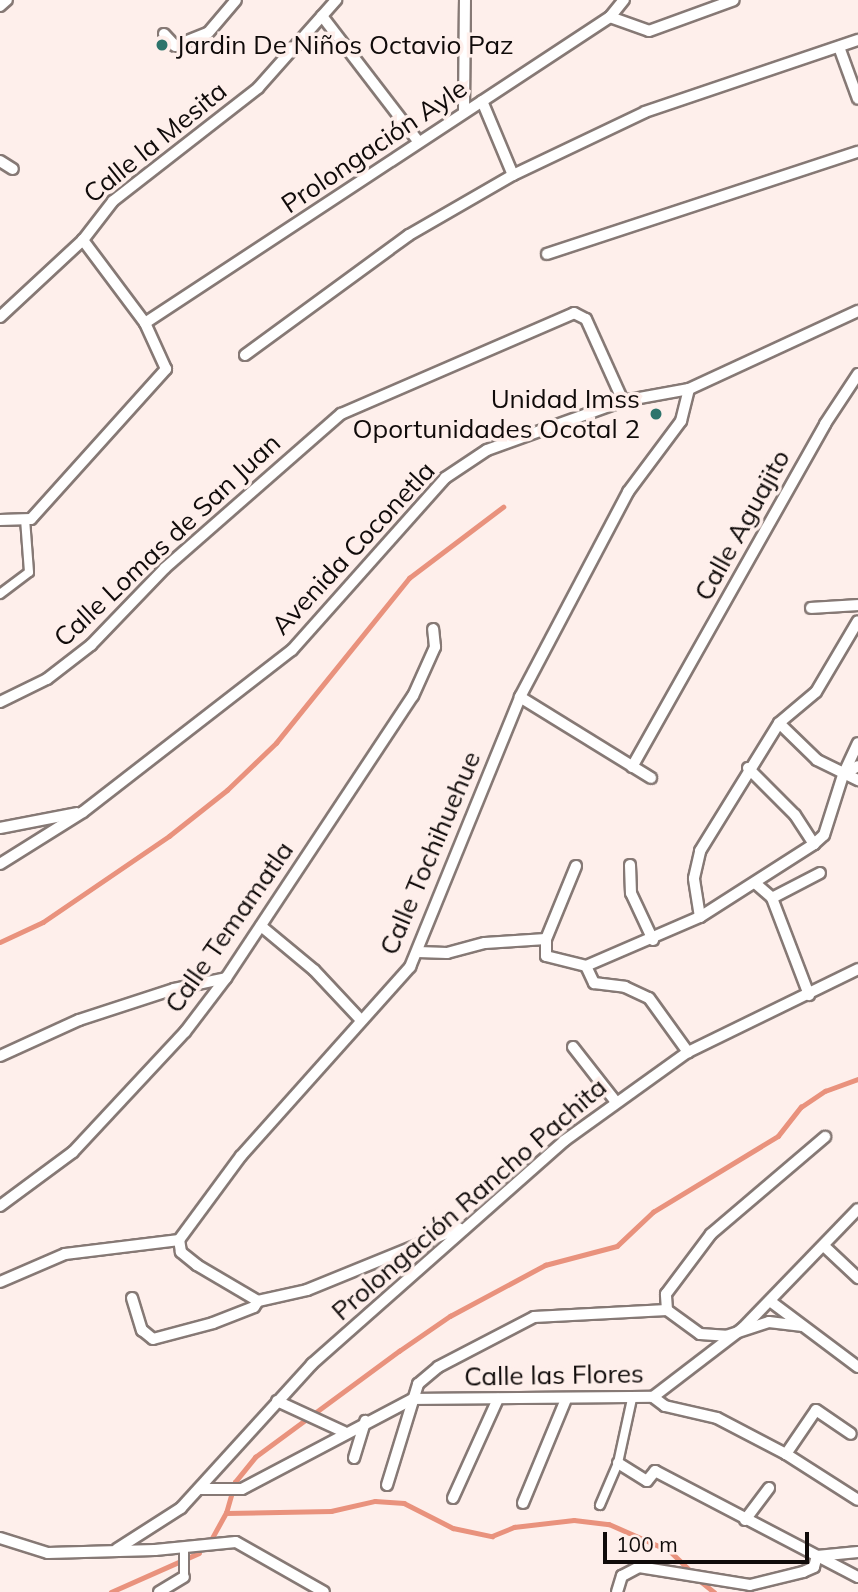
<!DOCTYPE html>
<meta charset="utf-8">
<style>
body{margin:0}
#map{position:relative;width:858px;height:1592px;overflow:hidden;background:#feefeb;font-family:Mulish,sans-serif}
div>[style]{position:absolute}
[style*='--x']{left:calc(var(--x)*1px);top:calc(var(--y)*1px);width:calc(var(--w)*1px);rotate:calc(var(--a)*1deg)}
.stream>*{height:4.5px;margin:-2.25px;padding:0 2.25px;transform-origin:2.25px;border-radius:2.25px;background:#e9927d}
.roads{filter:drop-shadow(2px 0 #867975) drop-shadow(-2px 0 #867975) drop-shadow(0 2px #867975) drop-shadow(0 -2px #867975)}
.pedestrian>*{height:8px;margin:-4px;padding:0 4px;transform-origin:4px;border-radius:4px;background:#fff}
.minor>*{height:10px;margin:-5px;padding:0 5px;transform-origin:5px;border-radius:5px;background:#fff}
.dots>*{width:19px;height:19px;translate:-50% -50%;box-sizing:border-box;border:4px solid #feefeb;border-radius:50%}
span{translate:-50% -50%;white-space:nowrap;text-align:center;line-height:1.15;-webkit-text-stroke:7px #feefeb;paint-order:stroke}
.poi-label{font-size:26px;color:#100b0a}
.left{translate:0 -50%;text-align:left}
.right{translate:-100% -50%;text-align:right}
.street-label{font-size:26px;color:#100b0a}
.scale{position:absolute;left:603px;top:1532px;width:206px;height:32px;box-sizing:border-box;border:4px solid #100b0a;border-top:0;padding-left:9px;font-size:21px;line-height:24px;white-space:nowrap;color:#100b0a;-webkit-text-stroke:5px #feefeb;paint-order:stroke}
</style>
<div id="map">
<div class="stream">
<i style="--x:0;--y:942;--w:47;--a:-24.9"></i>
<i style="--x:43;--y:922;--w:153;--a:-34.3"></i>
<i style="--x:169;--y:836;--w:74;--a:-38.4"></i>
<i style="--x:227;--y:790;--w:68;--a:-43.8"></i>
<i style="--x:276;--y:743;--w:212;--a:-51.1"></i>
<i style="--x:409;--y:578;--w:118;--a:-37.1"></i>
<i style="--x:226;--y:1513;--w:32;--a:-74"></i>
<i style="--x:235;--y:1482;--w:32;--a:-51"></i>
<i style="--x:255;--y:1457;--w:179;--a:-36.4"></i>
<i style="--x:399;--y:1351;--w:62;--a:-34.5"></i>
<i style="--x:450;--y:1316;--w:108;--a:-28.2"></i>
<i style="--x:545;--y:1265;--w:74;--a:-14.8"></i>
<i style="--x:617;--y:1246;--w:50;--a:-43.4"></i>
<i style="--x:653;--y:1212;--w:146;--a:-31.3"></i>
<i style="--x:778;--y:1136;--w:37;--a:-52"></i>
<i style="--x:801;--y:1107;--w:29;--a:-34"></i>
<i style="--x:825;--y:1091;--w:35;--a:-20"></i>
<i style="--x:212;--y:1538;--w:29;--a:-61"></i>
<i style="--x:226;--y:1513;--w:105;--a:-1.1"></i>
<i style="--x:331;--y:1511;--w:45;--a:-12.8"></i>
<i style="--x:375;--y:1501;--w:29;--a:4"></i>
<i style="--x:404;--y:1503;--w:55;--a:27"></i>
<i style="--x:453;--y:1528;--w:40;--a:12"></i>
<i style="--x:492;--y:1536;--w:24;--a:-22"></i>
<i style="--x:514;--y:1527;--w:60;--a:-6.7"></i>
<i style="--x:574;--y:1520;--w:35;--a:7"></i>
<i style="--x:609;--y:1524;--w:67;--a:23.9"></i>
<i style="--x:670;--y:1551;--w:30;--a:44"></i>
<i style="--x:698;--y:1579;--w:21;--a:39"></i>
<i style="--x:111;--y:1592;--w:96;--a:-23.9"></i>
</div>
<div class="roads">
<div class="pedestrian">
<i style="--x:0;--y:594;--w:36;--a:-37"></i>
<i style="--x:29;--y:572;--w:53;--a:-94.3"></i>
<i style="--x:600;--y:1505;--w:46;--a:-66.8"></i>
<i style="--x:618;--y:1463;--w:66;--a:-77.7"></i>
<i style="--x:184;--y:1548;--w:29;--a:90"></i>
</div>
<div class="minor">
<i style="--x:0;--y:6;--w:9;--a:-41"></i>
<i style="--x:322;--y:16;--w:158;--a:52.5"></i>
<i style="--x:610;--y:17;--w:41;--a:19.7"></i>
<i style="--x:649;--y:31;--w:90;--a:-20"></i>
<i style="--x:164;--y:34;--w:16;--a:47"></i>
<i style="--x:175;--y:46;--w:35;--a:-22"></i>
<i style="--x:208;--y:33;--w:43;--a:-49.7"></i>
<i style="--x:839;--y:47;--w:55;--a:69.9"></i>
<i style="--x:482;--y:101;--w:80;--a:67.3"></i>
<i style="--x:464;--y:111;--w:111;--a:-89.5"></i>
<i style="--x:0;--y:161;--w:15;--a:32"></i>
<i style="--x:547;--y:254;--w:327;--a:-18.2"></i>
<i style="--x:0;--y:317;--w:113;--a:-42.9"></i>
<i style="--x:83;--y:240;--w:49;--a:-52.4"></i>
<i style="--x:113;--y:201;--w:184;--a:-37.9"></i>
<i style="--x:258;--y:88;--w:118;--a:-48.4"></i>
<i style="--x:145;--y:323;--w:557;--a:-33.35"></i>
<i style="--x:610;--y:17;--w:22;--a:-51"></i>
<i style="--x:245;--y:355;--w:203;--a:-36.2"></i>
<i style="--x:409;--y:235;--w:120;--a:-30"></i>
<i style="--x:513;--y:175;--w:146;--a:-25.5"></i>
<i style="--x:645;--y:112;--w:225;--a:-18.7"></i>
<i style="--x:0;--y:520;--w:31;--a:-2"></i>
<i style="--x:31;--y:519;--w:202;--a:-48"></i>
<i style="--x:166;--y:369;--w:51;--a:-114.5"></i>
<i style="--x:145;--y:323;--w:104;--a:-126.8"></i>
<i style="--x:811;--y:608;--w:47;--a:-3.7"></i>
<i style="--x:520;--y:697;--w:154;--a:31.7"></i>
<i style="--x:0;--y:702;--w:52;--a:-26.1"></i>
<i style="--x:47;--y:679;--w:56;--a:-37.7"></i>
<i style="--x:91;--y:645;--w:107;--a:-46.1"></i>
<i style="--x:165;--y:568;--w:234;--a:-41.2"></i>
<i style="--x:341;--y:414;--w:254;--a:-23.4"></i>
<i style="--x:574;--y:313;--w:13;--a:27"></i>
<i style="--x:586;--y:319;--w:90;--a:65.7"></i>
<i style="--x:779;--y:723;--w:53;--a:44.2"></i>
<i style="--x:817;--y:760;--w:46;--a:26"></i>
<i style="--x:632;--y:767;--w:394;--a:-60.6"></i>
<i style="--x:825;--y:424;--w:60;--a:-56.6"></i>
<i style="--x:748;--y:768;--w:66;--a:45"></i>
<i style="--x:795;--y:815;--w:35;--a:57"></i>
<i style="--x:843;--y:775;--w:35;--a:-65"></i>
<i style="--x:0;--y:828;--w:78;--a:-11"></i>
<i style="--x:0;--y:864;--w:98;--a:-32.1"></i>
<i style="--x:83;--y:812;--w:264;--a:-37.8"></i>
<i style="--x:292;--y:650;--w:230;--a:-48.3"></i>
<i style="--x:445;--y:478;--w:50;--a:-33.7"></i>
<i style="--x:487;--y:450;--w:145;--a:-19.8"></i>
<i style="--x:623;--y:401;--w:67;--a:-10.3"></i>
<i style="--x:689;--y:389;--w:186;--a:-24.8"></i>
<i style="--x:630;--y:865;--w:28;--a:88"></i>
<i style="--x:631;--y:893;--w:52;--a:64.9"></i>
<i style="--x:576;--y:866;--w:79;--a:112.3"></i>
<i style="--x:546;--y:939;--w:17;--a:90"></i>
<i style="--x:546;--y:956;--w:41;--a:14"></i>
<i style="--x:586;--y:966;--w:124;--a:-23.3"></i>
<i style="--x:700;--y:917;--w:135;--a:-32.6"></i>
<i style="--x:814;--y:844;--w:13;--a:-42"></i>
<i style="--x:824;--y:835;--w:63;--a:-72.4"></i>
<i style="--x:843;--y:775;--w:17;--a:-31"></i>
<i style="--x:755;--y:883;--w:23;--a:41"></i>
<i style="--x:772;--y:898;--w:104;--a:69.1"></i>
<i style="--x:772;--y:898;--w:54;--a:-27.5"></i>
<i style="--x:700;--y:917;--w:39;--a:-99"></i>
<i style="--x:694;--y:878;--w:28;--a:-77"></i>
<i style="--x:700;--y:851;--w:150;--a:-58.3"></i>
<i style="--x:779;--y:723;--w:48;--a:-40"></i>
<i style="--x:816;--y:692;--w:82;--a:-59.4"></i>
<i style="--x:261;--y:926;--w:69;--a:39.7"></i>
<i style="--x:314;--y:970;--w:69;--a:46.8"></i>
<i style="--x:418;--y:952;--w:29;--a:2"></i>
<i style="--x:447;--y:953;--w:39;--a:-15"></i>
<i style="--x:485;--y:943;--w:61;--a:-3.8"></i>
<i style="--x:586;--y:966;--w:19;--a:65"></i>
<i style="--x:594;--y:983;--w:31;--a:7"></i>
<i style="--x:625;--y:987;--w:26;--a:25"></i>
<i style="--x:649;--y:998;--w:67;--a:54.2"></i>
<i style="--x:573;--y:1047;--w:70;--a:52"></i>
<i style="--x:0;--y:1056;--w:87;--a:-24.5"></i>
<i style="--x:79;--y:1020;--w:100;--a:-18.1"></i>
<i style="--x:174;--y:989;--w:53;--a:-11.9"></i>
<i style="--x:0;--y:1206;--w:91;--a:-36.5"></i>
<i style="--x:73;--y:1152;--w:164;--a:-47"></i>
<i style="--x:185;--y:1032;--w:68;--a:-52.8"></i>
<i style="--x:226;--y:978;--w:338;--a:-56.5"></i>
<i style="--x:413;--y:696;--w:54;--a:-65.8"></i>
<i style="--x:435;--y:647;--w:18;--a:-96"></i>
<i style="--x:824;--y:1246;--w:47;--a:43.3"></i>
<i style="--x:0;--y:1282;--w:71;--a:-23.3"></i>
<i style="--x:65;--y:1254;--w:115;--a:-7"></i>
<i style="--x:132;--y:1298;--w:34;--a:73"></i>
<i style="--x:142;--y:1330;--w:14;--a:39"></i>
<i style="--x:153;--y:1339;--w:62;--a:-14.9"></i>
<i style="--x:213;--y:1323;--w:44;--a:-21.3"></i>
<i style="--x:254;--y:1307;--w:7;--a:-56"></i>
<i style="--x:258;--y:1301;--w:71;--a:-149.5"></i>
<i style="--x:197;--y:1265;--w:21;--a:-141"></i>
<i style="--x:181;--y:1252;--w:12;--a:-99"></i>
<i style="--x:179;--y:1240;--w:104;--a:-53.6"></i>
<i style="--x:241;--y:1156;--w:254;--a:-48.2"></i>
<i style="--x:410;--y:967;--w:292;--a:-67.8"></i>
<i style="--x:520;--y:697;--w:232;--a:-62.2"></i>
<i style="--x:628;--y:492;--w:89;--a:-53.3"></i>
<i style="--x:681;--y:421;--w:33;--a:-76"></i>
<i style="--x:258;--y:1301;--w:50;--a:-12.7"></i>
<i style="--x:307;--y:1290;--w:164;--a:-22.2"></i>
<i style="--x:770;--y:1301;--w:110;--a:36.9"></i>
<i style="--x:667;--y:1310;--w:16;--a:-94"></i>
<i style="--x:666;--y:1294;--w:75;--a:-53.1"></i>
<i style="--x:711;--y:1234;--w:150;--a:-40.4"></i>
<i style="--x:653;--y:1397;--w:15;--a:37"></i>
<i style="--x:665;--y:1406;--w:53;--a:13"></i>
<i style="--x:717;--y:1418;--w:78;--a:27.6"></i>
<i style="--x:786;--y:1454;--w:53;--a:-55.7"></i>
<i style="--x:816;--y:1410;--w:42;--a:34.4"></i>
<i style="--x:277;--y:1401;--w:74;--a:24.8"></i>
<i style="--x:786;--y:1454;--w:85;--a:32.6"></i>
<i style="--x:354;--y:1458;--w:39;--a:-73"></i>
<i style="--x:618;--y:1463;--w:34;--a:32"></i>
<i style="--x:647;--y:1481;--w:13;--a:-51"></i>
<i style="--x:655;--y:1471;--w:229;--a:27.6"></i>
<i style="--x:387;--y:1485;--w:106;--a:-72.9"></i>
<i style="--x:418;--y:1384;--w:26;--a:-40"></i>
<i style="--x:438;--y:1367;--w:108;--a:-27.5"></i>
<i style="--x:534;--y:1317;--w:133;--a:-3"></i>
<i style="--x:667;--y:1310;--w:41;--a:36"></i>
<i style="--x:700;--y:1334;--w:26;--a:4"></i>
<i style="--x:726;--y:1336;--w:45;--a:-18"></i>
<i style="--x:769;--y:1322;--w:32;--a:7"></i>
<i style="--x:199;--y:1489;--w:43;--a:0"></i>
<i style="--x:242;--y:1489;--w:193;--a:-27.8"></i>
<i style="--x:413;--y:1399;--w:240;--a:-0.5"></i>
<i style="--x:653;--y:1397;--w:113;--a:-37.5"></i>
<i style="--x:743;--y:1328;--w:165;--a:-46"></i>
<i style="--x:453;--y:1498;--w:109;--a:-65.6"></i>
<i style="--x:523;--y:1503;--w:113;--a:-67.5"></i>
<i style="--x:745;--y:1520;--w:40;--a:-53"></i>
<i style="--x:0;--y:1538;--w:50;--a:17.4"></i>
<i style="--x:48;--y:1553;--w:107;--a:-1.6"></i>
<i style="--x:155;--y:1550;--w:81;--a:-5.6"></i>
<i style="--x:236;--y:1542;--w:101;--a:29.6"></i>
<i style="--x:117;--y:1549;--w:76;--a:-32.6"></i>
<i style="--x:181;--y:1508;--w:195;--a:-47.7"></i>
<i style="--x:312;--y:1364;--w:337;--a:-41.5"></i>
<i style="--x:564;--y:1141;--w:153;--a:-35.7"></i>
<i style="--x:688;--y:1052;--w:189;--a:-26"></i>
<i style="--x:817;--y:1556;--w:41;--a:-5.6"></i>
<i style="--x:159;--y:1592;--w:29;--a:-31"></i>
<i style="--x:617;--y:1592;--w:17;--a:-73"></i>
<i style="--x:622;--y:1576;--w:19;--a:-28"></i>
<i style="--x:639;--y:1567;--w:112;--a:9.2"></i>
<i style="--x:750;--y:1585;--w:55;--a:-13.8"></i>
<i style="--x:803;--y:1572;--w:12;--a:-24"></i>
<i style="--x:814;--y:1567;--w:11;--a:-75"></i>
</div>
</div>
<div class="dots">
<i style="left:162px;top:45px;background:#2d746c"></i>
<i style="left:656px;top:414px;background:#2d746c"></i>
</div>
<div class="poi-label">
<span class="left" style="left:176px;top:45px">Jardin De Niños Octavio Paz</span>
<span class="right" style="left:640px;top:414px">Unidad Imss<br>Oportunidades Ocotal 2</span>
</div>
<div class="street-label">
<span style="left:155px;top:142px;rotate:-39deg">Calle la Mesita</span>
<span style="left:374px;top:146px;rotate:-34deg">Prolongación Ayle</span>
<span style="left:742px;top:525px;rotate:-61deg">Calle Aguajito</span>
<span style="left:167px;top:540px;rotate:-43deg">Calle Lomas de San Juan</span>
<span style="left:353px;top:548px;rotate:-47deg">Avenida Coconetla</span>
<span style="left:430px;top:853px;rotate:-67deg">Calle Tochihuehue</span>
<span style="left:229px;top:927px;rotate:-55deg">Calle Temamatla</span>
<span style="left:469px;top:1199px;rotate:-41deg">Prolongación Rancho Pachita</span>
<span style="left:554px;top:1375px;rotate:-1deg">Calle las Flores</span>
</div>
<div class="scale">100 m</div>
</div>
